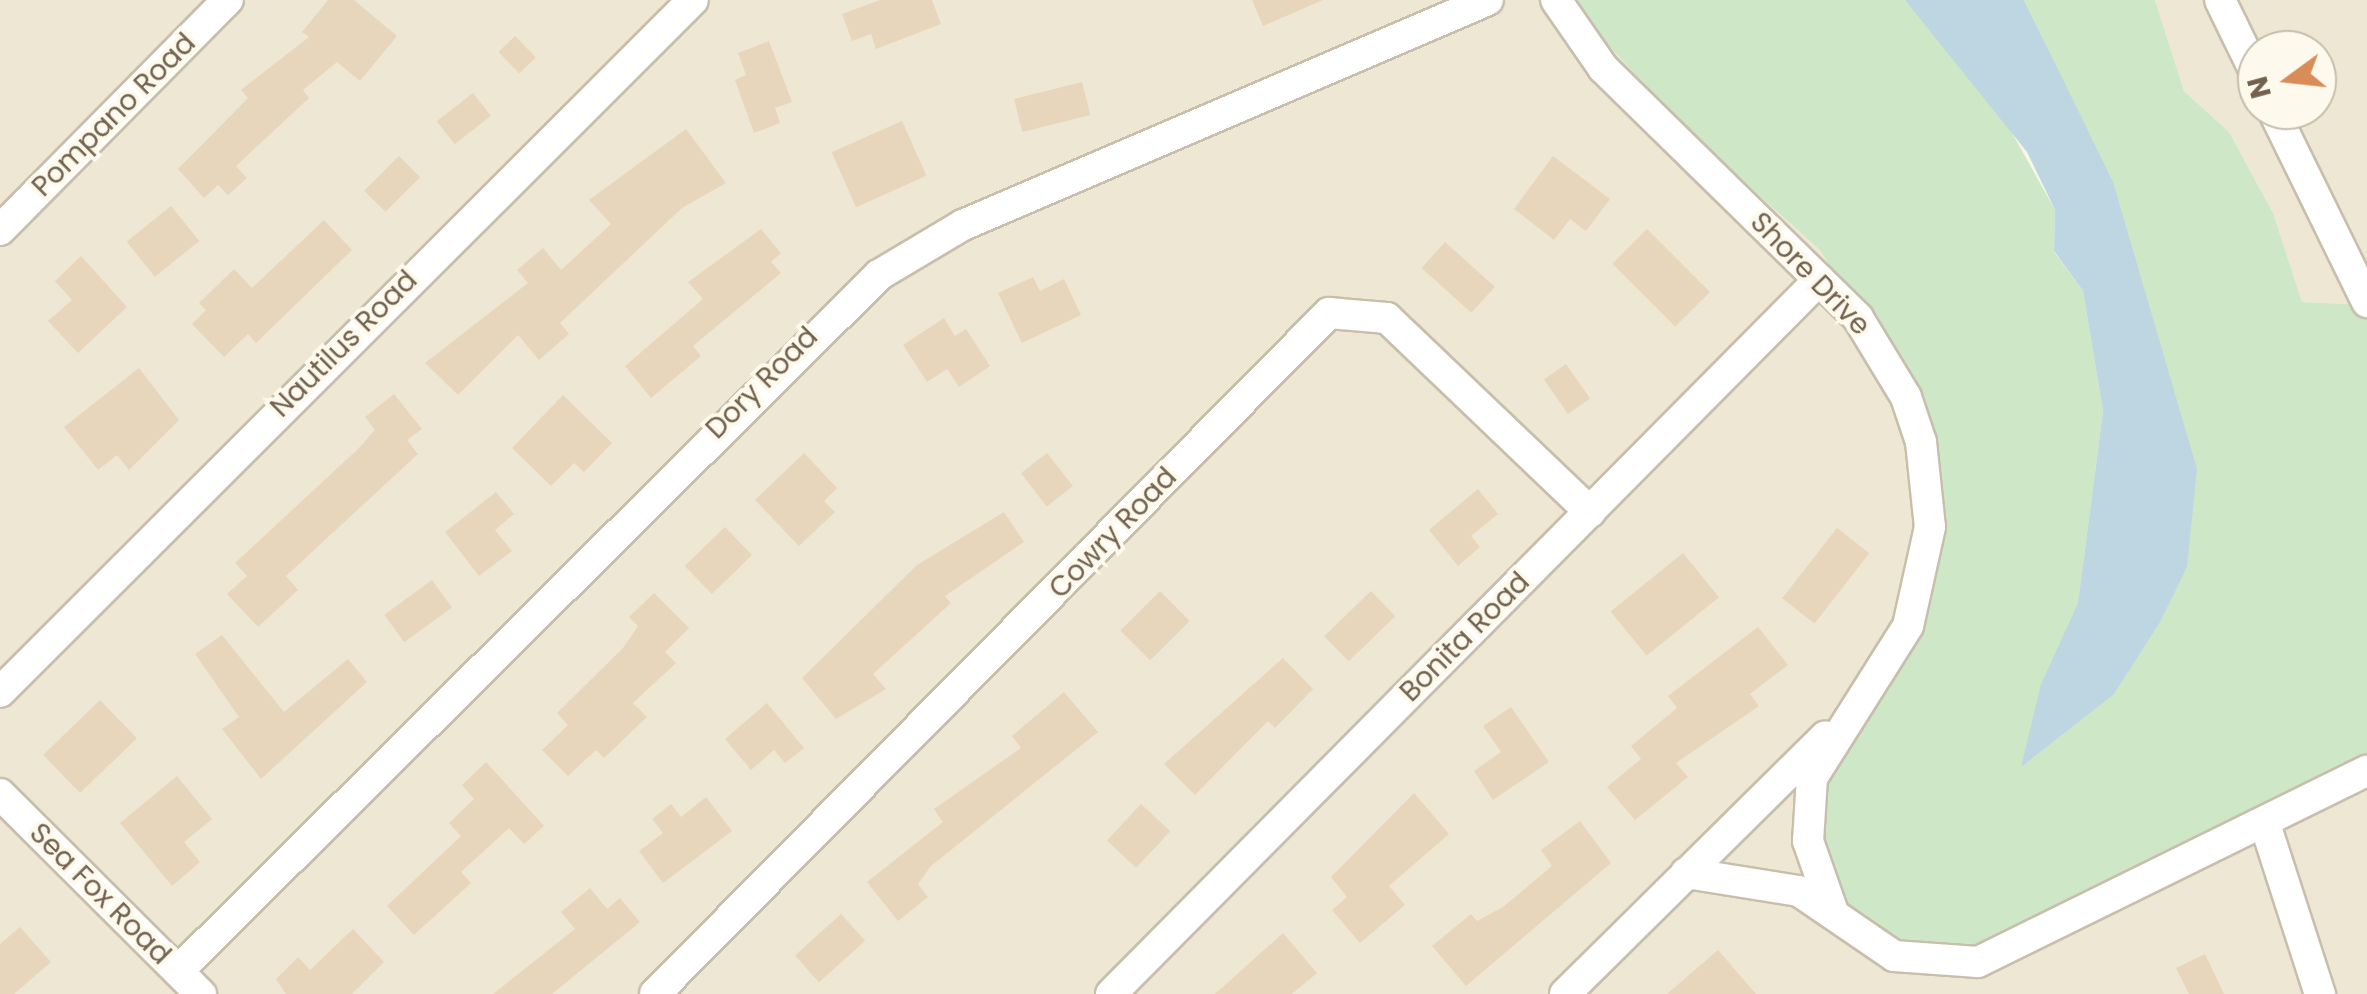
<!DOCTYPE html>
<style>
body{margin:0}
#map{position:relative;width:2367px;height:994px;overflow:hidden;background:#faf6e7;font-family:Poppins,sans-serif}
div>[style]{position:absolute}
[style*='--x']{left:calc(var(--x)*1px);top:calc(var(--y)*1px);width:calc(var(--w)*1px);rotate:calc(var(--a)*1deg)}
.residential>*{inset:0;background:#eee7d3}
.green>*{inset:0;background:#cee7c7}
.water>*{inset:0;background:#bdd6e2}
.building>*{inset:0;background:#e8d6bc;transform-origin:0 0}
.roads{filter:drop-shadow(2px 0 #c8beac) drop-shadow(-2px 0 #c8beac) drop-shadow(0 2px #c8beac) drop-shadow(0 -2px #c8beac)}
.street>*{height:30px;margin:-15px;padding:0 15px;transform-origin:15px;border-radius:15px;background:#fff}
span{translate:-50% -50%;white-space:nowrap;text-align:center;line-height:1.15;-webkit-text-stroke:8px #fdfaed;paint-order:stroke}
.street-label{font-size:28px;color:#72614e}
.north{position:absolute;left:2237px;top:30px;width:100px;height:100px;box-sizing:border-box;background:#fdfaed;border:2px solid #c5bdad;border-radius:50%;rotate:255deg;font-size:28px;font-weight:700;line-height:40px;text-align:center;color:#72614e}
.north::after{content:'';display:block;margin:auto;width:35px;height:45px;background:#d98c58;clip-path:polygon(50% 0,100% 100%,50% 72%,0 100%)}
</style>
<div id="map">
<div class="residential">
<i style="clip-path:polygon(0 0,1567px 0,1683px 127px,1821px 251px,1935px 465px,2367px 761px,2367px 994px,0 994px)"></i>
<i style="clip-path:polygon(evenodd,2155px 0,2367px 0,2367px 305px,2302px 302px,2273px 213px,2229px 132px,2184px 91px,2155px 0,2257px 50px,2317px 50px,2317px 110px,2257px 110px,2257px 50px)"></i>
</div>
<div class="green">
<i style="clip-path:polygon(1567px 0,1905px 0,1997px 106px,2055px 210px,2054px 252px,2083px 291px,2103px 411px,2078px 603px,2041px 684px,2114px 694px,2187px 567px,2046px 45px,2024px 0,2155px 0,2184px 91px,2229px 132px,2273px 213px,2302px 302px,2367px 305px,2367px 761px,1962px 966px,1859px 933px,1817px 843px,1829px 760px,1883px 685px,1935px 465px,1821px 251px,1683px 127px)"></i>
</div>
<div class="water">
<i style="clip-path:polygon(1905px 0,2024px 0,2113px 182px,2197px 469px,2187px 567px,2160px 622px,2114px 694px,2021px 767px,2041px 684px,2078px 603px,2103px 411px,2083px 291px,2054px 251px,2055px 210px,2027px 152px)"></i>
</div>
<div class="building">
<i style="clip-path:polygon(328px 0,354px 0,397px 36px,360px 81px,337px 62px,303px 90px,309px 98px,236px 166px,247px 178px,228px 195px,218px 185px,204px 198px,178px 169px,248px 98px,241px 90px,309px 37px,302px 32px)"></i>
<i style="clip-path:polygon(880px 0,932px 0,941px 24px,876px 49px,871px 34px,852px 41px,842px 14px)"></i>
<i style="clip-path:polygon(1252px 0,1323px 0,1263px 26px)"></i>
<i style="left:515px;top:36px;width:30px;height:23px;rotate:46deg"></i>
<i style="clip-path:polygon(769px 41px,792px 102px,775px 108px,780px 123px,754px 133px,735px 80px,746px 75px,738px 53px)"></i>
<i style="left:1082px;top:82px;width:34px;height:70px;rotate:76deg"></i>
<i style="left:473px;top:93px;width:29px;height:46px;rotate:52deg"></i>
<i style="left:902px;top:121px;width:60px;height:77px;rotate:66deg"></i>
<i style="clip-path:polygon(686px 129px,726px 183px,682px 208px,560px 323px,569px 334px,539px 360px,518px 335px,458px 395px,425px 363px,528px 283px,517px 270px,543px 248px,561px 270px,611px 224px,589px 200px)"></i>
<i style="left:399px;top:156px;width:30px;height:49px;rotate:45deg"></i>
<i style="clip-path:polygon(1553px 156px,1610px 199px,1586px 231px,1570px 219px,1554px 240px,1514px 209px)"></i>
<i style="left:171px;top:206px;width:45px;height:57px;rotate:51deg"></i>
<i style="clip-path:polygon(324px 220px,352px 250px,256px 343px,248px 334px,224px 357px,192px 324px,206px 310px,199px 303px,234px 269px,252px 288px)"></i>
<i style="clip-path:polygon(761px 229px,781px 253px,771px 262px,781px 273px,693px 346px,701px 356px,651px 398px,625px 366px,703px 299px,688px 282px)"></i>
<i style="left:1647px;top:229px;width:89px;height:49px;rotate:45deg"></i>
<i style="left:1445px;top:242px;width:67px;height:35px;rotate:42deg"></i>
<i style="clip-path:polygon(81px 256px,127px 307px,78px 353px,48px 321px,72px 300px,55px 281px)"></i>
<i style="clip-path:polygon(1033px 277px,1040px 291px,1064px 279px,1081px 315px,1022px 343px,998px 293px)"></i>
<i style="clip-path:polygon(944px 318px,955px 336px,966px 329px,990px 366px,959px 387px,947px 369px,927px 382px,903px 345px)"></i>
<i style="left:1566px;top:364px;width:42px;height:27px;rotate:55deg"></i>
<i style="clip-path:polygon(139px 368px,179px 420px,129px 470px,117px 455px,98px 470px,64px 427px)"></i>
<i style="clip-path:polygon(394px 394px,422px 429px,407px 440px,418px 454px,286px 576px,298px 590px,258px 627px,227px 594px,247px 576px,235px 563px,358px 449px,375px 430px,365px 417px)"></i>
<i style="clip-path:polygon(563px 395px,612px 443px,584px 472px,574px 463px,551px 486px,512px 448px)"></i>
<i style="clip-path:polygon(804px 453px,837px 488px,824px 501px,835px 512px,799px 546px,755px 500px)"></i>
<i style="left:1047px;top:453px;width:42px;height:33px;rotate:52deg"></i>
<i style="clip-path:polygon(1478px 489px,1498px 514px,1471px 536px,1480px 547px,1458px 566px,1429px 530px)"></i>
<i style="clip-path:polygon(496px 492px,514px 514px,495px 530px,512px 551px,479px 576px,445px 532px)"></i>
<i style="clip-path:polygon(1004px 512px,1024px 542px,945px 596px,951px 603px,873px 674px,886px 689px,836px 719px,802px 678px,917px 565px)"></i>
<i style="left:725px;top:527px;width:39px;height:56px;rotate:46deg"></i>
<i style="left:1837px;top:528px;width:41px;height:89px;rotate:38deg"></i>
<i style="left:1683px;top:553px;width:57px;height:93px;rotate:51deg"></i>
<i style="left:432px;top:580px;width:34px;height:59px;rotate:54deg"></i>
<i style="left:1160px;top:591px;width:42px;height:56px;rotate:45deg"></i>
<i style="left:1371px;top:591px;width:35px;height:65px;rotate:46deg"></i>
<i style="clip-path:polygon(654px 593px,689px 628px,665px 652px,676px 663px,633px 703px,647px 717px,604px 758px,596px 750px,568px 776px,542px 750px,568px 725px,557px 713px,623px 648px,638px 626px,629px 617px)"></i>
<i style="clip-path:polygon(1758px 627px,1788px 665px,1750px 694px,1759px 706px,1676px 763px,1688px 777px,1635px 820px,1607px 787px,1641px 759px,1631px 746px,1677px 708px,1668px 696px)"></i>
<i style="clip-path:polygon(222px 635px,284px 712px,348px 659px,367px 682px,261px 779px,222px 729px,239px 717px,195px 654px)"></i>
<i style="clip-path:polygon(1283px 658px,1313px 689px,1275px 728px,1268px 721px,1195px 795px,1164px 764px)"></i>
<i style="clip-path:polygon(1064px 692px,1098px 732px,931px 866px,918px 884px,928px 897px,898px 921px,867px 882px,943px 822px,934px 809px,1021px 748px,1012px 736px)"></i>
<i style="left:100px;top:700px;width:53px;height:79px;rotate:46deg"></i>
<i style="clip-path:polygon(767px 703px,804px 748px,785px 763px,774px 750px,751px 770px,725px 739px)"></i>
<i style="clip-path:polygon(1511px 707px,1549px 762px,1493px 800px,1474px 771px,1501px 752px,1483px 726px)"></i>
<i style="clip-path:polygon(486px 762px,544px 826px,524px 844px,509px 828px,461px 872px,471px 883px,414px 935px,387px 906px,461px 836px,449px 823px,474px 799px,462px 785px)"></i>
<i style="clip-path:polygon(177px 776px,212px 819px,184px 842px,200px 862px,172px 886px,120px 823px)"></i>
<i style="clip-path:polygon(1414px 793px,1449px 834px,1389px 886px,1405px 905px,1360px 943px,1332px 910px,1347px 897px,1331px 877px)"></i>
<i style="clip-path:polygon(706px 797px,732px 831px,663px 883px,639px 851px,663px 833px,652px 819px,671px 804px,681px 817px)"></i>
<i style="left:1141px;top:804px;width:40px;height:50px;rotate:43deg"></i>
<i style="clip-path:polygon(1580px 821px,1611px 863px,1466px 986px,1432px 946px,1471px 914px,1477px 921px,1503px 907px,1552px 866px,1541px 850px)"></i>
<i style="clip-path:polygon(590px 888px,607px 909px,620px 898px,640px 922px,552px 994px,493px 994px,575px 929px,561px 912px)"></i>
<i style="left:841px;top:914px;width:36px;height:62px;rotate:48deg"></i>
<i style="clip-path:polygon(20px 927px,51px 962px,14px 994px,0 994px,0 944px)"></i>
<i style="clip-path:polygon(353px 929px,384px 962px,352px 994px,286px 994px,276px 979px,298px 957px,310px 970px)"></i>
<i style="clip-path:polygon(1283px 933px,1317px 973px,1292px 994px,1215px 994px)"></i>
<i style="clip-path:polygon(1718px 950px,1756px 994px,1667px 994px)"></i>
<i style="clip-path:polygon(2205px 954px,2224px 994px,2189px 994px,2176px 968px)"></i>
</div>
<div class="roads">
<div class="street">
<i style="--x:1556;--y:0;--w:83;--a:55.3"></i>
<i style="--x:1603;--y:68;--w:357;--a:44.4"></i>
<i style="--x:1858;--y:318;--w:92;--a:58.7"></i>
<i style="--x:1906;--y:397;--w:47;--a:71.6"></i>
<i style="--x:1921;--y:442;--w:85;--a:84"></i>
<i style="--x:1930;--y:527;--w:101;--a:102.5"></i>
<i style="--x:1908;--y:626;--w:180;--a:122.3"></i>
<i style="--x:1812;--y:778;--w:63;--a:93.6"></i>
<i style="--x:1808;--y:841;--w:72;--a:70.6"></i>
<i style="--x:2220;--y:0;--w:85;--a:64"></i>
<i style="--x:2273;--y:110;--w:214;--a:63.9"></i>
<i style="--x:0;--y:230;--w:324;--a:-45.3"></i>
<i style="--x:0;--y:692;--w:979;--a:-44.96"></i>
<i style="--x:0;--y:794;--w:284;--a:44.9"></i>
<i style="--x:2265;--y:824;--w:179;--a:72.1"></i>
<i style="--x:1686;--y:873;--w:114;--a:9.1"></i>
<i style="--x:1799;--y:891;--w:115;--a:34.4"></i>
<i style="--x:1894;--y:956;--w:84;--a:4.1"></i>
<i style="--x:1978;--y:962;--w:433;--a:-26.2"></i>
<i style="--x:178;--y:971;--w:988;--a:-44.79"></i>
<i style="--x:879;--y:275;--w:98;--a:-30.8"></i>
<i style="--x:963;--y:225;--w:571;--a:-23.2"></i>
<i style="--x:655;--y:994;--w:958;--a:-45.3"></i>
<i style="--x:1329;--y:313;--w:58;--a:4.9"></i>
<i style="--x:1387;--y:318;--w:281;--a:43.7"></i>
<i style="--x:1111;--y:994;--w:1006;--a:-45.24"></i>
<i style="--x:1565;--y:994;--w:366;--a:-44.7"></i>
</div>
</div>
<div class="street-label">
<span style="left:114px;top:115px;rotate:-45deg">Pompano Road</span>
<span style="left:1810px;top:274px;rotate:46deg">Shore Drive</span>
<span style="left:344px;top:344px;rotate:-45deg">Nautilus Road</span>
<span style="left:762px;top:383px;rotate:-45deg">Dory Road</span>
<span style="left:1113px;top:533px;rotate:-46deg">Cowry Road</span>
<span style="left:1465px;top:637px;rotate:-45deg">Bonita Road</span>
<span style="left:100px;top:894px;rotate:45deg">Sea Fox Road</span>
</div>
<div class="north">N</div>
</div>
